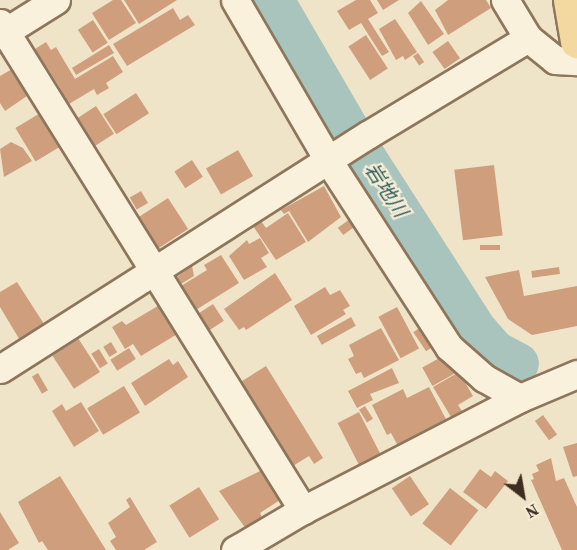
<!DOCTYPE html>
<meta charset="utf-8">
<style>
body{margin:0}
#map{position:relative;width:577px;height:550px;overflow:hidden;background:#f0e4c8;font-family:"Source Serif 4","Noto Sans JP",serif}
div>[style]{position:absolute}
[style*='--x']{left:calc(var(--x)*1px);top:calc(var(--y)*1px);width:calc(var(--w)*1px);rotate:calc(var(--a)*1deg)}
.river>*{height:42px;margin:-21px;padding:0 21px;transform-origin:21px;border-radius:21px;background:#a9c4bc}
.building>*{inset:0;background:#cf9f7d;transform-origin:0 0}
.roads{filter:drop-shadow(2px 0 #8d765c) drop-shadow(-2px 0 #8d765c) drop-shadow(0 2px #8d765c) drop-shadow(0 -2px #8d765c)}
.street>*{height:27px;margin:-13.5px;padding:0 13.5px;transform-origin:13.5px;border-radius:13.5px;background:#faf1dc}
.primary>*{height:33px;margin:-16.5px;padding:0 16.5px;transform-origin:16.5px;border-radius:16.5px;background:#f3d9a0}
span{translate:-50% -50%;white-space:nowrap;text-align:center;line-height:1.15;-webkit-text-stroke:4.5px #f7eed8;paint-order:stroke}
.water-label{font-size:20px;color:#2f5d5a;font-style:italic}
.north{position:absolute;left:493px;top:466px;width:60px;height:60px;-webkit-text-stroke:4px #f7eed8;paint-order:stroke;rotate:149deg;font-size:16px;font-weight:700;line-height:24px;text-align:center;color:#3d2e20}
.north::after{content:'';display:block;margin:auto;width:21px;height:27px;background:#3d2e20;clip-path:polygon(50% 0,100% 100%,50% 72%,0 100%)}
</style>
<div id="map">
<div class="river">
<i style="--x:273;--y:0;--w:175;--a:59.8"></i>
<i style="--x:361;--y:151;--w:213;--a:57.3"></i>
<i style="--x:476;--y:330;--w:28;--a:49"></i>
<i style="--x:494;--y:351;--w:27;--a:28"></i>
</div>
<div class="building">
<i style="clip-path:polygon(113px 0,121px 0,136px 23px,109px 40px,92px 13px)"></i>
<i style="clip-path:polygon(124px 0,177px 0,139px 24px)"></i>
<i style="clip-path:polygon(356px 0,370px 0,378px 13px,368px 19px,389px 52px,382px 56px,361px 23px,349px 30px,337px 11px)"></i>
<i style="clip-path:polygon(377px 0,399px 0,383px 10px)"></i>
<i style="clip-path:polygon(448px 0,486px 0,491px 8px,448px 35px,435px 10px)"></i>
<i style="clip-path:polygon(421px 1px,444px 34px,428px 45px,408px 13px)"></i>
<i style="clip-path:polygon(173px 8px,180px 20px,188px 15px,195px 25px,127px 66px,113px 44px)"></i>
<i style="clip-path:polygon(395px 19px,417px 52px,405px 60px,403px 56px,396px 60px,379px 29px)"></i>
<i style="left:93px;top:20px;width:27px;height:18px;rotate:57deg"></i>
<i style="left:366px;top:35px;width:40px;height:21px;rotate:57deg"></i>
<i style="left:448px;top:41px;width:21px;height:19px;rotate:55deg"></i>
<i style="clip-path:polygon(46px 42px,51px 50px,56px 47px,75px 79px,113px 56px,123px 72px,106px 83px,109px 88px,97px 95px,94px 89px,64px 107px,55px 91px,60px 88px,35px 49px)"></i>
<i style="clip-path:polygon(109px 45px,114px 53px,76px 75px,72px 68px)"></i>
<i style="left:418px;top:53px;width:11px;height:6px;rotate:56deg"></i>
<i style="clip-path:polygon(14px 68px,30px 94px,5px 111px,0 103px,0 76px)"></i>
<i style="left:136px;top:93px;width:24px;height:39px;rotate:57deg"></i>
<i style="left:96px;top:106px;width:33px;height:26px;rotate:57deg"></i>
<i style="left:42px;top:112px;width:39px;height:31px;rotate:59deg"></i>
<i style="clip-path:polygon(11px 142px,23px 148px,32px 161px,4px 177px,0 149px)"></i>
<i style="left:238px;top:150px;width:30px;height:37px;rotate:60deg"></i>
<i style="left:192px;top:160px;width:20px;height:21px;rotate:57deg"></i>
<i style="left:494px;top:165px;width:71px;height:40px;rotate:83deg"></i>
<i style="clip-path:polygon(324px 186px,341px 217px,308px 242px,289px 211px,284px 214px,281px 210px)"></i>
<i style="left:141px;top:191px;width:14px;height:13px;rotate:60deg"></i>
<i style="left:168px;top:198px;width:37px;height:39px;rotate:57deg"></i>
<i style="clip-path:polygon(288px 213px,306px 242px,276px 260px,253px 226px,261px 221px,266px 228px)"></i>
<i style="left:350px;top:219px;width:9px;height:15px;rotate:54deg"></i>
<i style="clip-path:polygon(260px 238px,269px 253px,261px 258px,267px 267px,244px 280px,229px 256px,247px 240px,249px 244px)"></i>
<i style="left:500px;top:245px;width:5px;height:20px;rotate:90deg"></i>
<i style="clip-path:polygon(221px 255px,239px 283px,191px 313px,176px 289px,207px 270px,204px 265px)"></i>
<i style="clip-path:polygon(192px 266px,194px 276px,181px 284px,177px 277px)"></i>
<i style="left:559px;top:267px;width:7px;height:28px;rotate:82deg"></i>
<i style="clip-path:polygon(519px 270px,524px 296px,577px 286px,577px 326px,532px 335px,508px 319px,485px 277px)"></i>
<i style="clip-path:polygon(275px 273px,292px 300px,246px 330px,244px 327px,239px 330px,224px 309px)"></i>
<i style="clip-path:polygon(17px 282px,46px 327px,21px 342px,0 307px,0 292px)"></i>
<i style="clip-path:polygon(325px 287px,330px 295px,340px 290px,350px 306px,343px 310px,346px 314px,311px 335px,294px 306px)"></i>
<i style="clip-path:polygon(161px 304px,179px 333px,141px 356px,133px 344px,125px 349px,112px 327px,122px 321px,126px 325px)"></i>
<i style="left:213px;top:304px;width:20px;height:21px;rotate:57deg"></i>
<i style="left:397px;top:307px;width:47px;height:21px;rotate:62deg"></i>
<i style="left:351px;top:317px;width:10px;height:39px;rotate:61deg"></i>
<i style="left:424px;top:325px;width:23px;height:13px;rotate:56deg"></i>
<i style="clip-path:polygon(381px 328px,399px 360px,364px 378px,361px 372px,356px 374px,348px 359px,354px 356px,349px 345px)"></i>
<i style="left:76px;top:335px;width:44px;height:31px;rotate:57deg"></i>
<i style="left:111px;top:342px;width:12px;height:9px;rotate:59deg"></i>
<i style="left:129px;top:348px;width:13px;height:22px;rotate:58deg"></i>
<i style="left:99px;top:349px;width:17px;height:9px;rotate:59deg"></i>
<i style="left:445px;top:355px;width:21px;height:26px;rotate:61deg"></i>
<i style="clip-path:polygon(169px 359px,173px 365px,178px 361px,188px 377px,145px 406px,131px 383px)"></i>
<i style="clip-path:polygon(266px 366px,323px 458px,314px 464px,309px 456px,288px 469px,236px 385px)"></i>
<i style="clip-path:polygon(392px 368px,399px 383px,370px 394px,373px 400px,357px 408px,348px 391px)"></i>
<i style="clip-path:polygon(459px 372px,473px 396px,458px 405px,462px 411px,451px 417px,433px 387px)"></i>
<i style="left:38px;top:373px;width:20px;height:7px;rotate:60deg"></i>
<i style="left:124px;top:386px;width:31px;height:43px;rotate:59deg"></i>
<i style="clip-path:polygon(429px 387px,447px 421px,398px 446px,391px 433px,387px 435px,372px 405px,403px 389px,407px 398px)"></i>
<i style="clip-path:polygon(81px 402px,99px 431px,74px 447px,52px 411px,62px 404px,66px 411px)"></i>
<i style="left:365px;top:406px;width:15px;height:7px;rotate:58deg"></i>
<i style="left:359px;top:412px;width:48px;height:24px;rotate:63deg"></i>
<i style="left:543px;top:415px;width:24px;height:10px;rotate:54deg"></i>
<i style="clip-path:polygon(577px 443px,577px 476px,573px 477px,563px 447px)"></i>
<i style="clip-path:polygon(551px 458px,556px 481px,564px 478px,577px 507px,577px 550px,562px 550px,531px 480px,534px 479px,532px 474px,539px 471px,536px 465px)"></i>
<i style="clip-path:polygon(480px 469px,491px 477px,495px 471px,508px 481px,486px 509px,463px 492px)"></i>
<i style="clip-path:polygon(262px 470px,280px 500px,260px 513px,263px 519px,246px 529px,219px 491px)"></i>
<i style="clip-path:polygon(60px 476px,106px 550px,48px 550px,42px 541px,39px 543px,18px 502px)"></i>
<i style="left:410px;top:476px;width:34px;height:22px;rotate:56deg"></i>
<i style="left:199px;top:487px;width:38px;height:35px;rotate:58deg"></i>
<i style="left:450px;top:488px;width:36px;height:45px;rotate:38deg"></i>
<i style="clip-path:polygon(130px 497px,157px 542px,144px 550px,116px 550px,110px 541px,116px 537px,108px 523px,130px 507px,126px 500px)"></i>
<i style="clip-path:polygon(0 512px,19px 543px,8px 550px,0 550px)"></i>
</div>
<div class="roads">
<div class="street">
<i style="--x:235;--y:0;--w:185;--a:59.8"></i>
<i style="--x:328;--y:160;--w:223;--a:57.1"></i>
<i style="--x:449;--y:347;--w:47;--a:41.5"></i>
<i style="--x:484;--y:378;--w:41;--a:29.1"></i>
<i style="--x:505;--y:0;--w:44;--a:58.8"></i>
<i style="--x:528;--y:38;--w:35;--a:39"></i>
<i style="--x:555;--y:60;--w:22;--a:3"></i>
<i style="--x:0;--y:23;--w:574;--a:58.11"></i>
<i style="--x:0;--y:35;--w:66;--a:-32"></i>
<i style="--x:0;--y:369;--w:437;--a:-32.5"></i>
<i style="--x:369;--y:134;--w:186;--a:-31.1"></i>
<i style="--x:235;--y:550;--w:79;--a:-30.5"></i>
<i style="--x:303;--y:510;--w:244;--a:-27.3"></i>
<i style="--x:520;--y:398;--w:62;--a:-22.8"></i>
</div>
<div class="primary">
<i style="--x:570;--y:0;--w:42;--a:80.3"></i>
</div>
</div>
<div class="water-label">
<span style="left:386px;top:190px;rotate:57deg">岩地川</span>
</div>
<div class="north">N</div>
</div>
